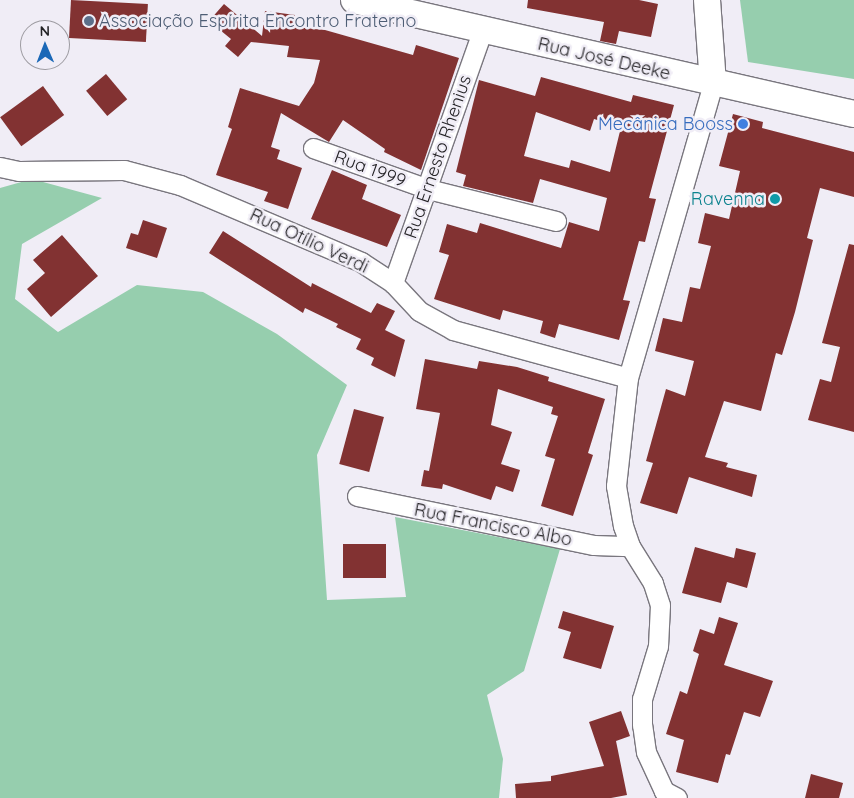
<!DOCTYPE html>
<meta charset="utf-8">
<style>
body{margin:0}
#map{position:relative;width:854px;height:798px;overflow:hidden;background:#f0edf6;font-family:Quicksand,sans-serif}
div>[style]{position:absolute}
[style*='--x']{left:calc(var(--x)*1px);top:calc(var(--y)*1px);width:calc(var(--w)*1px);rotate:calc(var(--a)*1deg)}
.green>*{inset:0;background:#96ceae}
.building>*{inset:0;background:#823232;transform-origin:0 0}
.roads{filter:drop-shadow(1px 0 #79767e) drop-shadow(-1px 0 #79767e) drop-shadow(0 1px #79767e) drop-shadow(0 -1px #79767e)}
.street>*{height:19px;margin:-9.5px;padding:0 9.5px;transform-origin:9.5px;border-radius:9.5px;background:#fff}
.secondary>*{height:26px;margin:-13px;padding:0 13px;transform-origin:13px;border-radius:13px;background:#fff}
.dots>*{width:14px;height:14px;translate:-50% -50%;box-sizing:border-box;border:2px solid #f0edf6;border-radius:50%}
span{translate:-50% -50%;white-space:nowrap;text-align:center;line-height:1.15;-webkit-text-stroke:5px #f0edf6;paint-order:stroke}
.service-label{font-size:18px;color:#4e5e75}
.left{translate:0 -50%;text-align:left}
.street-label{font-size:18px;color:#232225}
.shop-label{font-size:18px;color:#366cbe}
.right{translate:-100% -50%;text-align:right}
.culture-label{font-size:18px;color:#0d838f}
.north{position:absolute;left:20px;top:20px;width:50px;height:50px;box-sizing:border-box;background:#f0edf6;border:1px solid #9e9ca2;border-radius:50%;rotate:359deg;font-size:14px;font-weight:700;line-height:20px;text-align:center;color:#232225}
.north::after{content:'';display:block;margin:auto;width:18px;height:22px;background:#1b68b7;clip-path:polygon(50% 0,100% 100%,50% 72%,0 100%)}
</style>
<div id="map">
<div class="green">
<i style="clip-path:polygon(740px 0,854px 0,854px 79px,748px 62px)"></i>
<i style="clip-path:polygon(32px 179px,102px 198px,22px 244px,15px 299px,58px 332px,137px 285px,203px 292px,277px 334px,347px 385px,317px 455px,327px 600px,406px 597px,395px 517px,560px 549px,524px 671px,487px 695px,503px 759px,499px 798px,0 798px,0 188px)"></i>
</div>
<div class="building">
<i style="left:71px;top:0;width:77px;height:38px;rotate:3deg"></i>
<i style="clip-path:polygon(528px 0,639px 0,658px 4px,651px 37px,619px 31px,616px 44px,600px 41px,604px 22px,527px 8px)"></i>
<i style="clip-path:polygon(224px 4px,262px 36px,265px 11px,295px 15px,294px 27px,325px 30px,413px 55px,416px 45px,459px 58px,421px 170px,384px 152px,385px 149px,343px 120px,329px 142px,281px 113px,271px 147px,280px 150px,277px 159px,302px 168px,288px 209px,264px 201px,268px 192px,216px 175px,232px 129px,228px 127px,240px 88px,299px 106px,314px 83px,320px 60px,287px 57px,289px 46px,251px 42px,238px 57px,225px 46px,231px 39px,209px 21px)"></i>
<i style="left:106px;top:74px;width:33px;height:26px;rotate:50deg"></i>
<i style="clip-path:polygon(evenodd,541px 77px,631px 102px,633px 95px,674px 105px,649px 198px,656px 199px,645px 242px,639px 241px,623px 300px,630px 301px,619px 340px,559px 324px,555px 338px,540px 333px,543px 321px,503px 310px,500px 320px,434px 299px,449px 255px,439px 252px,447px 224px,477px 233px,480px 223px,561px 248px,569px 222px,599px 231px,607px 198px,540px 179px,533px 203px,463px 186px,466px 175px,456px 172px,479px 80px,535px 96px,541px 77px,536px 112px,590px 131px,594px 119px,621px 127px,610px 172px,571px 160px,569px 168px,524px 156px,536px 112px)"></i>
<i style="left:43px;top:86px;width:36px;height:53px;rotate:54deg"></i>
<i style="clip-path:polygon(733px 114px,763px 122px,762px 128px,854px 152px,854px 197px,820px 188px,807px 238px,813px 240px,795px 312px,782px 355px,776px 353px,761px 411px,724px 401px,705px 457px,728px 463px,726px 467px,757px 475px,752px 497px,689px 477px,677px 514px,640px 503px,653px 463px,646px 461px,666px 389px,685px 396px,694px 361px,655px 351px,663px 318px,682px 322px,690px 287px,700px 289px,711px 246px,698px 243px,705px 213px,729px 219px,740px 171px,719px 166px)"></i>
<i style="clip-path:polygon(332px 170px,367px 185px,362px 199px,401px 215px,387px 247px,311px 219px)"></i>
<i style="clip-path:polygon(143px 220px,167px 228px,157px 258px,126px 248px,131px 233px,138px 235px)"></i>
<i style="clip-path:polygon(223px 231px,311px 287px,312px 283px,371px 313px,377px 303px,395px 311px,385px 330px,405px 340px,395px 377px,371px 365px,374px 358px,356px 349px,361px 339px,336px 327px,338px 324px,305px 308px,303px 313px,209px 253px)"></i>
<i style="clip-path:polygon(62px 235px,98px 276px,51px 317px,27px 289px,45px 273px,33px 260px)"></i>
<i style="clip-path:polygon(849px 244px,854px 245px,854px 432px,808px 420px,820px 379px,831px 382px,840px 347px,822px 343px)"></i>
<i style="clip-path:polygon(425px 359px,477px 369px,479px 361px,517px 367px,549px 377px,548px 381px,605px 399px,588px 453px,593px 455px,573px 516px,541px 506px,555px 459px,545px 456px,558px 416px,551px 414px,553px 407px,498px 389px,491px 425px,512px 432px,501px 464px,520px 470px,513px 492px,496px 486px,491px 500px,443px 484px,442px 489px,421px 486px,424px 470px,429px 471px,440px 413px,416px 409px)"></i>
<i style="left:354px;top:409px;width:31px;height:57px;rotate:15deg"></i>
<i style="left:343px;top:544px;width:43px;height:34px"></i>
<i style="clip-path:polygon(695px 547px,734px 558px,736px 548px,756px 553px,747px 588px,727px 582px,721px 603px,682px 593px)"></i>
<i style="clip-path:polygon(563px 611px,614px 626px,601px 669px,563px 658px,571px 632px,558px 628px)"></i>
<i style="clip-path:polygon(719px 617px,738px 623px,724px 665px,773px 681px,760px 717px,744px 712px,730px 755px,726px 754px,718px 783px,676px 772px,684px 740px,666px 734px,680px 691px,687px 694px,699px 654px,693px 651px,700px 629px,714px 634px)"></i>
<i style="clip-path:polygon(621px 711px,630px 736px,616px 741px,627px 795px,611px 798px,516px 798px,515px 784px,551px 781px,551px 776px,604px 766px,589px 722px)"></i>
<i style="clip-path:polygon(811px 774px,843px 783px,839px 798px,805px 798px)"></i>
</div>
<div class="roads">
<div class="street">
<i style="--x:313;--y:148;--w:122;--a:19.6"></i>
<i style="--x:428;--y:189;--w:132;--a:14"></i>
<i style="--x:0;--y:167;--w:19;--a:12"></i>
<i style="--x:19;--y:171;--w:105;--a:-0.5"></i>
<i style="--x:124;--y:170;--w:58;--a:15"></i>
<i style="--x:180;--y:185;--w:197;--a:23"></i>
<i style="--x:361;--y:262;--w:38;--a:33"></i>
<i style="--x:393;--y:283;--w:38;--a:47"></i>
<i style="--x:419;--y:311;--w:39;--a:29"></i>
<i style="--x:453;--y:330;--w:181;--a:15.3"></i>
<i style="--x:393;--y:283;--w:267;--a:-70.5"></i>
<i style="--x:357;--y:496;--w:242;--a:11.7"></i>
<i style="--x:594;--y:545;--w:36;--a:2"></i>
<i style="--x:677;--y:798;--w:15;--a:-152"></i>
<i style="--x:664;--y:791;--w:43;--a:-114.8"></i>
<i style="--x:646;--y:752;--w:27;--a:-98"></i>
<i style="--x:642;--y:725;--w:26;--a:-90"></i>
<i style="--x:642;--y:699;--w:55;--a:-73.2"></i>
<i style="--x:658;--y:646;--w:41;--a:-87.2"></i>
<i style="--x:660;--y:605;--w:23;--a:-108"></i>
<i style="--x:653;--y:583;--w:44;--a:-121.9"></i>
<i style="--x:630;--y:546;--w:21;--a:-109"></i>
<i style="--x:623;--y:526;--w:41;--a:-99.9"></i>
<i style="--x:616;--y:486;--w:109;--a:-83.7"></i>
<i style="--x:628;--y:378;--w:307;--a:-73.9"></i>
</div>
<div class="secondary">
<i style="--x:354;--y:0;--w:513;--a:12.84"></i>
<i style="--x:707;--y:0;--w:83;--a:85.9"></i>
</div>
</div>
<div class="dots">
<i style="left:89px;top:21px;background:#5c6f8a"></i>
<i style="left:743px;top:124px;background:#3f7fe0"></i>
<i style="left:775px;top:199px;background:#0f9aa8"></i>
</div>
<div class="service-label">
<span class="left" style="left:99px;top:21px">Associação Espírita Encontro Fraterno</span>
</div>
<div class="street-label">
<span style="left:604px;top:59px;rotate:13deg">Rua José Deeke</span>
<span style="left:438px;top:157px;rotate:-71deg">Rua Ernesto Rhenius</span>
<span style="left:370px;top:169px;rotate:20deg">Rua 1999</span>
<span style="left:309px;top:241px;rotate:25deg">Rua Otílio Verdi</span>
<span style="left:493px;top:525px;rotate:11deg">Rua Francisco Albo</span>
</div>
<div class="shop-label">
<span class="right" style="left:733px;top:124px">Mecânica Booss</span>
</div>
<div class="culture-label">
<span class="right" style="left:765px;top:199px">Ravenna</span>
</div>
<div class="north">N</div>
</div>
